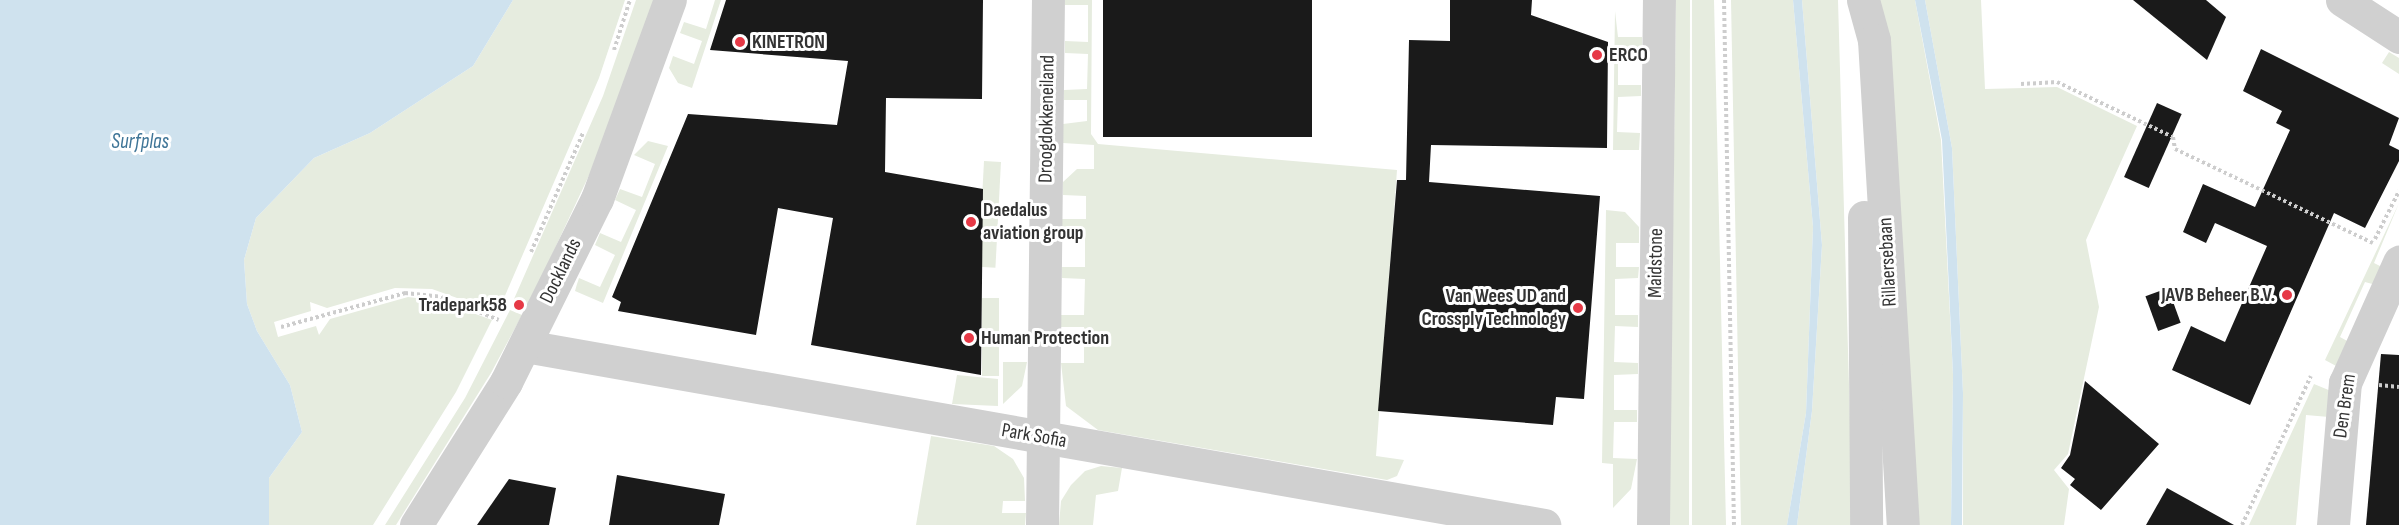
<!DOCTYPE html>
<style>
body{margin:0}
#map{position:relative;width:2399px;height:525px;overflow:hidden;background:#fff;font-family:"Sofia Sans Condensed",sans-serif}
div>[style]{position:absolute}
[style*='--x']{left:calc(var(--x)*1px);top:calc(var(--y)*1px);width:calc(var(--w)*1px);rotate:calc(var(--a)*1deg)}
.green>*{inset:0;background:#e6ecdf;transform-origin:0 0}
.water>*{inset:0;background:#cfe2ee}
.building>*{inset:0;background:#1a1a1a;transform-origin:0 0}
.path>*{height:4px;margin-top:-2px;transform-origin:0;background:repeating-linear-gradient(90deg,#cdcdcd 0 3px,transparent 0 6px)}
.minor>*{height:33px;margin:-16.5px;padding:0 16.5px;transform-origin:16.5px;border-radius:16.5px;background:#d0d0d0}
.dots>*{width:16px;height:16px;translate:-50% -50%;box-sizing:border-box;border:3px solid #fff;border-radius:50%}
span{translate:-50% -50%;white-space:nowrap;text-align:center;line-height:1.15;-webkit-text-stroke:6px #fff;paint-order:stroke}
.poi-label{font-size:20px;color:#333;font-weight:700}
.left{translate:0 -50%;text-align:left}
.right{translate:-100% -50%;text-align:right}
.street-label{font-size:20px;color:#333}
.water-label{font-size:21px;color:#3f7597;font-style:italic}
</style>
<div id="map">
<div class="green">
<i style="clip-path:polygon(513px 0,625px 0,599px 78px,504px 298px,496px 312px,432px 289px,395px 288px,327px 308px,310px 302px,311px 311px,274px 322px,278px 337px,316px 326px,319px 335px,330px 319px,408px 297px,440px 301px,492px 320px,456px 392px,373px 525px,269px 525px,269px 478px,302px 432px,290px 385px,257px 331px,247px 304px,244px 260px,256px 218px,314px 158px,370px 133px,473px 66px)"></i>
<i style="clip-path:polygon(636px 0,654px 0,591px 171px,528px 306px,514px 299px,603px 96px)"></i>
<i style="clip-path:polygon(715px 0,721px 0,692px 88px,678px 83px,669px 68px,673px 56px,694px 64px,702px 41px,680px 33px,684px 22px,706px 29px)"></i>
<i style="clip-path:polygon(1065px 0,1092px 0,1091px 134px,1098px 144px,1397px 170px,1376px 456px,1404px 460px,1397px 476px,1387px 480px,1098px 430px,1066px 406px,1061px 363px,1084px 363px,1084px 327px,1061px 327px,1061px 315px,1084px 315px,1085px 279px,1062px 278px,1062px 267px,1085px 267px,1085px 231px,1062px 230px,1062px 219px,1086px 219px,1086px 196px,1063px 195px,1063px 182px,1077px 169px,1094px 169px,1094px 145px,1063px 143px,1063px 124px,1087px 121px,1087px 100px,1064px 100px,1064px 90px,1087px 89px,1088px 54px,1065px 53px,1065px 41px,1088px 42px,1088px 5px,1065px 5px)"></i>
<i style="clip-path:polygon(1676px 0,1690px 0,1689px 525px,1669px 525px)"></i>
<i style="clip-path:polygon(1692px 0,1714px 0,1726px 525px,1692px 525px)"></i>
<i style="clip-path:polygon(1731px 0,1793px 0,1813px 227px,1806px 413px,1787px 525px,1741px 525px)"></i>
<i style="clip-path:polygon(1802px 0,1838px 0,1853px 525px,1797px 525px,1812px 411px,1822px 245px)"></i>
<i style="clip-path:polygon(1879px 0,1915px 0,1941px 140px,1953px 375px,1951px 525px,1911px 525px)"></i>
<i style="clip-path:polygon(1925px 0,1981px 0,1985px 89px,2057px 87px,2137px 126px,2086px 240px,2099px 307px,2068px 454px,2054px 470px,2069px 489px,2064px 525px,1963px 525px,1963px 393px,1952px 148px)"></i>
<i style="clip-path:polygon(1615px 11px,1618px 37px,1642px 37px,1642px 49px,1618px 49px,1618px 85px,1641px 85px,1641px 96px,1618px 97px,1617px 132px,1640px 133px,1639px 150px,1613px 150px)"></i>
<i style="clip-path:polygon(2389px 52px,2399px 58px,2399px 74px,2382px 63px)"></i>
<i style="clip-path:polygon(648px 141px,668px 146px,603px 303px,575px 291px,577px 284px,579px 278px,600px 287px,615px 255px,595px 245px,600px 233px,621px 242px,636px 210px,615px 200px,620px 189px,642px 197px,655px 164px,634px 155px)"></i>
<i style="left:984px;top:161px;width:17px;height:106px;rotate:3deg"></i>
<i style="clip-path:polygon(2399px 203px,2374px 263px,2384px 268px,2376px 285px,2365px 282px,2340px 337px,2349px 342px,2338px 367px,2325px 360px)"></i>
<i style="clip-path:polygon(1606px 210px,1625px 212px,1639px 227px,1639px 243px,1616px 243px,1616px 267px,1639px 267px,1638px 278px,1615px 279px,1615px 315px,1638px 315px,1638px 327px,1615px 326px,1614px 362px,1638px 363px,1638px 374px,1614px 375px,1614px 410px,1637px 410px,1637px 422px,1614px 422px,1613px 458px,1637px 459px,1631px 489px,1613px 508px,1613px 464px,1602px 463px)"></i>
<i style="left:982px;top:298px;width:17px;height:78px"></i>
<i style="clip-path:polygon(510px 310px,522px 315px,491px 373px,396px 525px,385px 525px,465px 398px)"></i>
<i style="clip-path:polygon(1003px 362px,1027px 362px,1022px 386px,1003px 404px)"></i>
<i style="clip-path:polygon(957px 375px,998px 379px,998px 406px,952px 404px)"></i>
<i style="clip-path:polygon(2314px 384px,2331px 391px,2329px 417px,2306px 415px,2296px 525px,2249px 525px)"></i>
<i style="clip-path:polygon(931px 436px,994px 446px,1013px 459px,1024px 478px,1025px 501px,1003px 501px,1002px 513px,1026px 513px,1025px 525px,916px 525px)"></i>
<i style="clip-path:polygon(1101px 466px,1122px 468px,1118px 491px,1096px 495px,1093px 525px,1059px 525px,1061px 501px,1071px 485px,1085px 471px)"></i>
</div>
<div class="water">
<i style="clip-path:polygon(0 0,513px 0,473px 66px,370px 133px,314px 158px,256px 218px,244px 260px,247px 304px,257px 331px,290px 385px,302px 432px,269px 478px,269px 525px,0 525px)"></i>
<i style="clip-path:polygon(1793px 0,1802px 0,1822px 245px,1812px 411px,1797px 525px,1787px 525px,1806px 413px,1813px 227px)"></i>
<i style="clip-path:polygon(1915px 0,1925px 0,1952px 148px,1963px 393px,1962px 525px,1951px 525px,1953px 375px,1942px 140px)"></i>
</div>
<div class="building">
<i style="clip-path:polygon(726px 0,983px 0,982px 99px,886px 98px,885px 172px,983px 189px,981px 375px,811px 345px,833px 218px,778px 208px,756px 335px,618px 311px,621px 302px,612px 297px,688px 114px,837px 125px,848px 61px,710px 50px)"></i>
<i style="left:1103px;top:0;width:209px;height:137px"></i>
<i style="clip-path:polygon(1450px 0,1532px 0,1531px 15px,1608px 42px,1607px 148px,1431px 145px,1429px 182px,1600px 196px,1584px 399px,1556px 397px,1553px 425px,1378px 411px,1397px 180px,1406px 180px,1409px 40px,1450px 41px)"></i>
<i style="clip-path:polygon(2133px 0,2206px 0,2226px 17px,2207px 60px)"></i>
<i style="clip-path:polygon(2261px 49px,2399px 118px,2389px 145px,2399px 150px,2399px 161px,2365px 228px,2334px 213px,2250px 405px,2172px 370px,2191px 326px,2225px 342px,2267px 246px,2215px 223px,2206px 243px,2183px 232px,2203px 184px,2255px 207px,2290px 130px,2276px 123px,2282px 111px,2243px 91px)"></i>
<i style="left:2157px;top:103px;width:27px;height:81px;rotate:24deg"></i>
<i style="left:2168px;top:288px;width:37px;height:24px;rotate:70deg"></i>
<i style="clip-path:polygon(2381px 354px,2399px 355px,2399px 525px,2366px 525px)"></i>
<i style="clip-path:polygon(2085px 381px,2159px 444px,2101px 510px,2070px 485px,2075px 479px,2061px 468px,2070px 455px)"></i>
<i style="clip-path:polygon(617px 475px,725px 494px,719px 525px,609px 525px)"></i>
<i style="clip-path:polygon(509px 479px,556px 488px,549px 525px,477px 525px)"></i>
<i style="clip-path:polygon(2167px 488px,2234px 525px,2146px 525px)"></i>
</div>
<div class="path">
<i style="--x:1724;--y:0;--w:525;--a:88.91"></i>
<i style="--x:614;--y:50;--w:52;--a:-72.3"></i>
<i style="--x:2021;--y:84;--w:36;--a:-3"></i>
<i style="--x:2057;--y:82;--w:128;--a:25.4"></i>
<i style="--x:2173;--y:137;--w:12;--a:81"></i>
<i style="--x:2175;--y:149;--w:219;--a:25.4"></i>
<i style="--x:2375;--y:239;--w:54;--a:-63.4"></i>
<i style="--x:531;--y:252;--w:130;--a:-66.4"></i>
<i style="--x:281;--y:327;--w:129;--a:-15.3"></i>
<i style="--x:405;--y:293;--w:36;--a:6"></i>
<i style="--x:441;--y:297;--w:62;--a:21.6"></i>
<i style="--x:2379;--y:385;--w:20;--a:6"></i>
<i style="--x:2242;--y:525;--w:164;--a:-65.2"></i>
</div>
<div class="minor">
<i style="--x:1863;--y:0;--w:41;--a:74.6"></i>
<i style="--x:1874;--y:40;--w:486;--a:86.6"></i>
<i style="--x:2342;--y:0;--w:68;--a:33"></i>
<i style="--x:1864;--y:217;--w:308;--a:89.6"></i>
<i style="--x:525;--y:346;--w:1035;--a:9.96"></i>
<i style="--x:416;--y:525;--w:169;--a:-57.8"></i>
<i style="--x:506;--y:382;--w:204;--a:-63.6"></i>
<i style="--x:597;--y:199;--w:212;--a:-69.9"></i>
<i style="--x:1042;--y:525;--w:525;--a:-89.35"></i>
<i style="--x:1653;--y:525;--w:525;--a:-89.35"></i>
<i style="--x:2333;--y:525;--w:143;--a:-85.2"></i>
<i style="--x:2345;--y:383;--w:133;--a:-65.9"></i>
</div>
<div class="dots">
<i style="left:740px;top:42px;background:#e63946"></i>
<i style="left:1597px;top:55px;background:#e63946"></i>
<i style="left:971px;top:222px;background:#e63946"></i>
<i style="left:2287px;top:295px;background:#e63946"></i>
<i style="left:519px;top:305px;background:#e63946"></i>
<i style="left:1578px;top:308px;background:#e63946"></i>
<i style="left:969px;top:338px;background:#e63946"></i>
</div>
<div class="poi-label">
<span class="left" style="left:752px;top:42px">KINETRON</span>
<span class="left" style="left:1609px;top:55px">ERCO</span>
<span class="left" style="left:983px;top:222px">Daedalus<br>aviation group</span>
<span class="right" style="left:2275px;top:295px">JAVB Beheer B.V.</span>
<span class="right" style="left:1566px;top:308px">Van Wees UD and<br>Crossply Technology</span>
<span class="right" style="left:507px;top:305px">Tradepark58</span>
<span class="left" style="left:981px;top:338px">Human Protection</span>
</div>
<div class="street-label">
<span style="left:1047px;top:119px;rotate:-89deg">Droogdokkeneiland</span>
<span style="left:1888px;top:262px;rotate:-93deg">Rillaersebaan</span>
<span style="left:1656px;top:263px;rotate:-89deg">Maidstone</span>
<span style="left:561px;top:271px;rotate:-64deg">Docklands</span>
<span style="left:2345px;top:406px;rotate:-82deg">Den Brem</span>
<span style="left:1034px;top:436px;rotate:10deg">Park Sofia</span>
</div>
<div class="water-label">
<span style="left:140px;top:142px">Surfplas</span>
</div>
</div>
